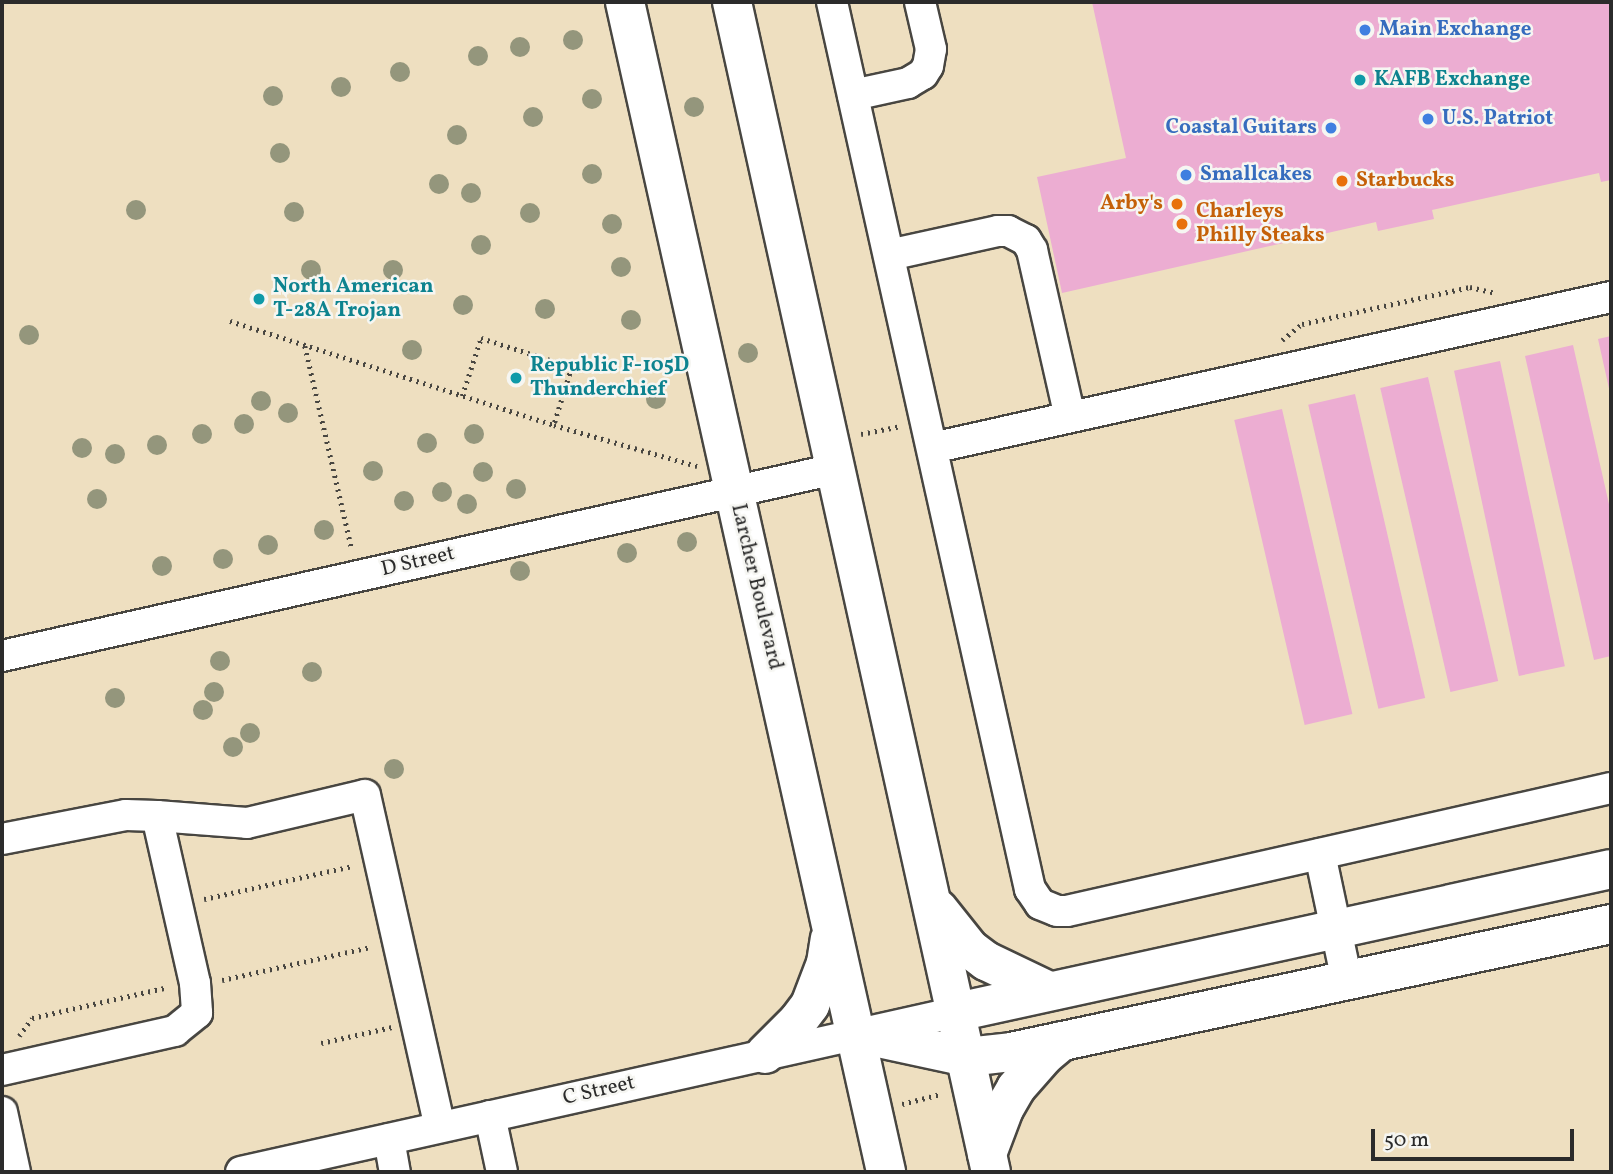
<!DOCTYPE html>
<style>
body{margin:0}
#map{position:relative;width:1613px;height:1174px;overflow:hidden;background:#eedfc0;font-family:Vollkorn,serif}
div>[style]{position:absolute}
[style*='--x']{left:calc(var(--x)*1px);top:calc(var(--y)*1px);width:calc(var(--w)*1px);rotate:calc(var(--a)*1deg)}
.building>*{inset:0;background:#ecadd2;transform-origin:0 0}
.path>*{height:4.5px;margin-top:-2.25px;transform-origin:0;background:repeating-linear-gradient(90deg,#484641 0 2px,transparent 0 7px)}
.roads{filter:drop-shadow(2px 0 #484641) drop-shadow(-2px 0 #484641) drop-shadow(0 2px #484641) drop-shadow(0 -2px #484641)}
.minor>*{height:30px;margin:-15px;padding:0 15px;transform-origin:15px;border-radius:15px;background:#fff}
.major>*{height:38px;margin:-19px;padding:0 19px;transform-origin:19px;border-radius:19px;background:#fff}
.trees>*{width:20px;height:20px;margin:-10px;border-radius:50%;background:#94967c}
.dots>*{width:19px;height:19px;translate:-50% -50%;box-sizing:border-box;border:4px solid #f6f6f2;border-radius:50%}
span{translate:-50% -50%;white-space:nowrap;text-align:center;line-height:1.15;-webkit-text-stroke:5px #f6f6f2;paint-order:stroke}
.shop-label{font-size:21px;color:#366cbe;font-weight:700}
.left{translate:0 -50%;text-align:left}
.right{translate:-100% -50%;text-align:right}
.culture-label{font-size:21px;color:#0d838f;font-weight:700}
.food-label{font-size:21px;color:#c56008;font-weight:700}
.street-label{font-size:21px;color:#2b2b2b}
.frame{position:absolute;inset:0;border:4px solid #2b2b2b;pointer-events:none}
.scale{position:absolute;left:1371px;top:1129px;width:203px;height:32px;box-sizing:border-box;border:4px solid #2b2b2b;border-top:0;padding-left:9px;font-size:21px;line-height:24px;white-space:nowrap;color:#2b2b2b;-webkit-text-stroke:5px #f6f6f2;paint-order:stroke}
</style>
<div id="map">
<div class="building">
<i style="clip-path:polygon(1092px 2px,1611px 2px,1611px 180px,1601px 182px,1599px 173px,1432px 210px,1434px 219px,1378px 231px,1376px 222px,1062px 293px,1037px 177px,1126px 158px)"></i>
<i style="clip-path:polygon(1611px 336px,1611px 393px,1610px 393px,1598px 339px)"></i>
<i style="clip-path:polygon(1573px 345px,1611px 513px,1611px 656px,1594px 660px,1525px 356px)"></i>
<i style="left:1500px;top:361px;width:312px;height:47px;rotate:78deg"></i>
<i style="left:1428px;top:377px;width:312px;height:49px;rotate:77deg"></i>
<i style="left:1355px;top:394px;width:312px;height:48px;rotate:77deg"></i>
<i style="left:1282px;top:409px;width:313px;height:49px;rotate:77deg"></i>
</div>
<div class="path">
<i style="--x:230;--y:321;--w:340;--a:17.8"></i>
<i style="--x:554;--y:425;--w:149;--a:16"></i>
<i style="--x:1282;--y:340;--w:26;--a:-39"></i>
<i style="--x:1302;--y:324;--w:172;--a:-12.4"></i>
<i style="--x:1470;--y:287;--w:26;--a:13"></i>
<i style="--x:305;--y:346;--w:208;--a:77"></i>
<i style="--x:462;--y:396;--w:61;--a:-71.9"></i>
<i style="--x:481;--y:338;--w:96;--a:17.7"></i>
<i style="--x:572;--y:367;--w:61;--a:107.2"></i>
<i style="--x:861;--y:434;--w:41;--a:-11.3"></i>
<i style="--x:204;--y:899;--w:153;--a:-12.5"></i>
<i style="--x:222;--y:980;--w:153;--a:-12.5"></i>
<i style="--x:19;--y:1036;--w:22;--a:-54"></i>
<i style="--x:32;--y:1018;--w:139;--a:-12.8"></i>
<i style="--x:321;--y:1043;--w:73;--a:-12.7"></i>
<i style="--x:902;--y:1104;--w:40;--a:-14.4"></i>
</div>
<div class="roads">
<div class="minor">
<i style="--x:832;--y:2;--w:909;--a:77.42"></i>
<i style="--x:1030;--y:889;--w:18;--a:56"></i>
<i style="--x:1040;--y:904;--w:18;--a:22"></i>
<i style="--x:1057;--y:911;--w:10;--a:0"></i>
<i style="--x:1067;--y:911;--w:558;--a:-12.74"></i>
<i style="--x:853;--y:95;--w:56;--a:-12.3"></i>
<i style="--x:908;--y:83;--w:17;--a:-31"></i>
<i style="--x:923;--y:74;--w:9;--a:-58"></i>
<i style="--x:928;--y:66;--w:17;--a:-80"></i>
<i style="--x:931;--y:49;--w:48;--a:-103.2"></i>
<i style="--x:889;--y:255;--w:112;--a:-12.4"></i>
<i style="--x:998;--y:231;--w:10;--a:0"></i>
<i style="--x:1008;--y:231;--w:20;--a:27"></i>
<i style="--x:1026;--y:240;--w:12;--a:59"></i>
<i style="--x:1032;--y:250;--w:171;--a:77.2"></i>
<i style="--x:932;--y:448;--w:696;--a:-12.54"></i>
<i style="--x:2;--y:656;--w:854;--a:-12.65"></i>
<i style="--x:157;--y:816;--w:90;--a:4.4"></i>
<i style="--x:247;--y:823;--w:121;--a:-13.3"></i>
<i style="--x:365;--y:795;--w:340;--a:77.3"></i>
<i style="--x:2;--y:839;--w:126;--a:-11"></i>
<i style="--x:126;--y:815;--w:31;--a:2"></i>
<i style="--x:157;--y:816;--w:171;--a:77.2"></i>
<i style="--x:195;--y:983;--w:30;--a:86"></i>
<i style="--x:197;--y:1013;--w:28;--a:141"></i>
<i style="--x:175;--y:1031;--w:177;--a:167.3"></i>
<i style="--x:1320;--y:854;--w:130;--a:78"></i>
<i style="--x:2;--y:1112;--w:61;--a:77.8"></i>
<i style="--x:490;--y:1116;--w:57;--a:77.9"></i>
<i style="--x:389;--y:1139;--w:34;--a:80"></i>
<i style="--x:241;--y:1172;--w:734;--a:-12.6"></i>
</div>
<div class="major">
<i style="--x:625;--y:2;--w:1199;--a:77.42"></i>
<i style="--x:732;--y:2;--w:1198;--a:77.52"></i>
<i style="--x:938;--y:909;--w:51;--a:51.3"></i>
<i style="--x:970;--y:949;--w:20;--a:37"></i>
<i style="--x:986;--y:961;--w:70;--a:25.5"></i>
<i style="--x:957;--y:1012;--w:669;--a:-12.33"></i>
<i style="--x:855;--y:1033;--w:115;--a:12.1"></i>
<i style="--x:967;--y:1057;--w:44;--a:-6.5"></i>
<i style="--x:1011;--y:1052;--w:614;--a:-12.04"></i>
<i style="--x:765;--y:1054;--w:47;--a:-45"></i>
<i style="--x:798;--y:1021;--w:20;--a:-53"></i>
<i style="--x:810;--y:1005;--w:45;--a:-69.1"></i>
<i style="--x:826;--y:963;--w:24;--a:-81"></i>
<i style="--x:987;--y:1154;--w:48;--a:-69.3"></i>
<i style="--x:1004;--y:1109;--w:24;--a:-60"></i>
<i style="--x:1016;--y:1088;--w:43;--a:-48.8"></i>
<i style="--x:1044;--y:1056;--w:23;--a:-40"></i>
</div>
</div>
<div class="trees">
<i style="left:573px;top:40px"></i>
<i style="left:520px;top:47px"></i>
<i style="left:478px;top:56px"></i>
<i style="left:400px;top:72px"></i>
<i style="left:341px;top:87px"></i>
<i style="left:273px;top:96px"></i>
<i style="left:592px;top:99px"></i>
<i style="left:694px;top:107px"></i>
<i style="left:533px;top:117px"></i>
<i style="left:457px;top:135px"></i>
<i style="left:280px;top:153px"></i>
<i style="left:592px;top:174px"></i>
<i style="left:439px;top:184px"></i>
<i style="left:471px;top:193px"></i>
<i style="left:136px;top:210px"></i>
<i style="left:294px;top:212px"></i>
<i style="left:530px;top:213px"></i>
<i style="left:612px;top:224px"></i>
<i style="left:481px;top:245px"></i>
<i style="left:621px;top:267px"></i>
<i style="left:311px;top:270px"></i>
<i style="left:393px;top:270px"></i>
<i style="left:463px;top:305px"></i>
<i style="left:545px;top:309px"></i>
<i style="left:631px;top:320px"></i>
<i style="left:29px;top:335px"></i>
<i style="left:412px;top:350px"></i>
<i style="left:748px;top:353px"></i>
<i style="left:656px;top:399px"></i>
<i style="left:261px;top:401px"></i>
<i style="left:288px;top:413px"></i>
<i style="left:244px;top:424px"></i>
<i style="left:202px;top:434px"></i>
<i style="left:474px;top:434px"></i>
<i style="left:427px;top:443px"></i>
<i style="left:157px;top:445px"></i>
<i style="left:82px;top:448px"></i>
<i style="left:115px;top:454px"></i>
<i style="left:373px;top:471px"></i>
<i style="left:483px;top:472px"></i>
<i style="left:516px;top:489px"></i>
<i style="left:442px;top:492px"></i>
<i style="left:97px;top:499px"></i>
<i style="left:404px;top:501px"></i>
<i style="left:467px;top:504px"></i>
<i style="left:324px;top:530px"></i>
<i style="left:687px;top:542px"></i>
<i style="left:268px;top:545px"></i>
<i style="left:627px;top:553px"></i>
<i style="left:223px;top:559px"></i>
<i style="left:162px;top:566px"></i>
<i style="left:520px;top:571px"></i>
<i style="left:220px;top:661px"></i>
<i style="left:312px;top:672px"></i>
<i style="left:214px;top:692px"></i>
<i style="left:115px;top:698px"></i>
<i style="left:203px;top:710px"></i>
<i style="left:250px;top:733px"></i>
<i style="left:233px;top:747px"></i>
<i style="left:394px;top:769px"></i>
</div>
<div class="dots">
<i style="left:1365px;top:30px;background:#3f7fe0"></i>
<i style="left:1360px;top:80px;background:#0f9aa8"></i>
<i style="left:1428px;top:119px;background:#3f7fe0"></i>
<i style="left:1331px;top:128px;background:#3f7fe0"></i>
<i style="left:1186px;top:175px;background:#3f7fe0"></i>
<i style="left:1342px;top:181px;background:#e8710a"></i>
<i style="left:1177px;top:204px;background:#e8710a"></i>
<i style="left:1182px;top:224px;background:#e8710a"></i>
<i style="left:259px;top:299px;background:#0f9aa8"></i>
<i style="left:516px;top:378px;background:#0f9aa8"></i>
</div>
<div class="shop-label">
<span class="left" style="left:1379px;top:30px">Main Exchange</span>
<span class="left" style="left:1442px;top:119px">U.S. Patriot</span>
<span class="right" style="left:1317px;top:128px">Coastal Guitars</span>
<span class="left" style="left:1200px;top:175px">Smallcakes</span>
</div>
<div class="culture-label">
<span class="left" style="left:1374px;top:80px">KAFB Exchange</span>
<span class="left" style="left:273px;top:299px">North American<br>T-28A Trojan</span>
<span class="left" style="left:530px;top:378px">Republic F-105D<br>Thunderchief</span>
</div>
<div class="food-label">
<span class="left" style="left:1356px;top:181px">Starbucks</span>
<span class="right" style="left:1163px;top:204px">Arby's</span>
<span class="left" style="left:1196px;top:224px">Charleys<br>Philly Steaks</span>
</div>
<div class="street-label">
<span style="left:418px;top:562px;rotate:-13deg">D Street</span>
<span style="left:756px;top:587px;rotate:77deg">Larcher Boulevard</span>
<span style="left:599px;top:1091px;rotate:-13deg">C Street</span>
</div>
<div class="frame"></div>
<div class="scale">50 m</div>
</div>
